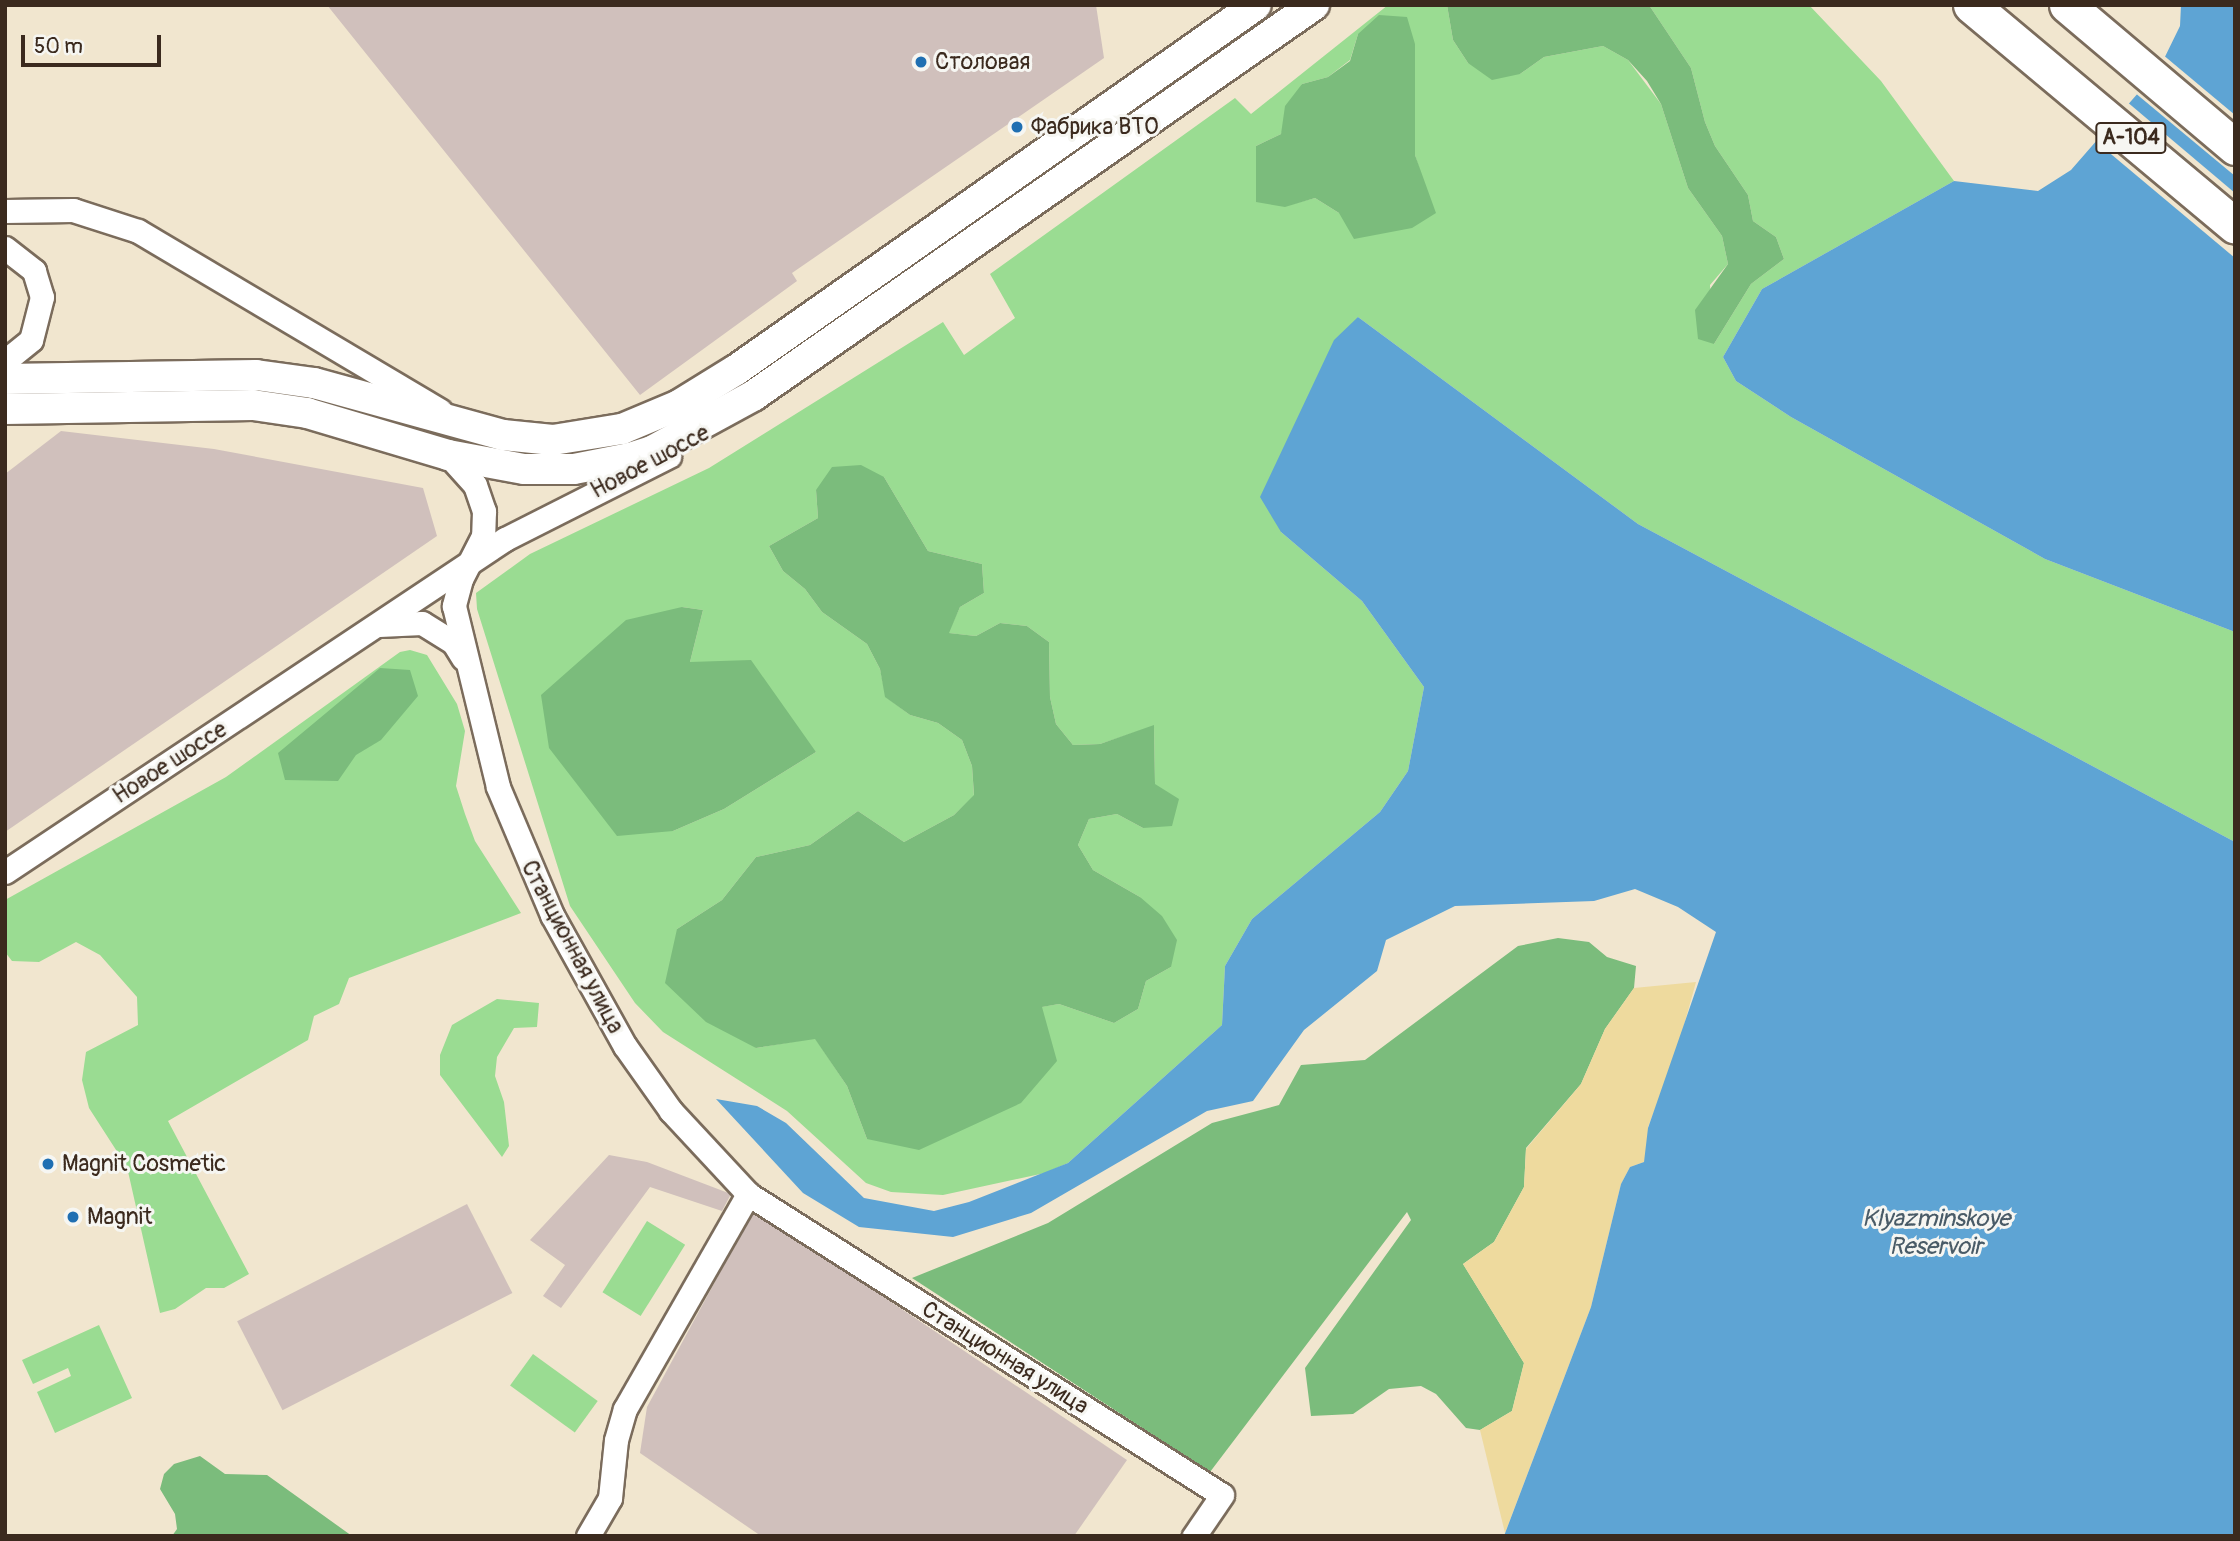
<!DOCTYPE html>
<meta charset="utf-8">
<style>
body{margin:0}
#map{position:relative;width:2240px;height:1541px;overflow:hidden;background:#f1e6cf;font-family:Pangolin,sans-serif}
div>[style]{position:absolute}
[style*='--x']{left:calc(var(--x)*1px);top:calc(var(--y)*1px);width:calc(var(--w)*1px);rotate:calc(var(--a)*1deg)}
.industrial>*{inset:0;background:#d0c0bc;transform-origin:0 0}
.green>*{inset:0;background:#9adc92;transform-origin:0 0}
.forest>*{inset:0;background:#7bbc7c}
.sand>*{inset:0;background:#eeda9e}
.water>*{inset:0;background:#5ea4d4}
.pier>*{inset:0;background:#f1e6cf}
.roads{filter:drop-shadow(2px 0 #7b6c5c) drop-shadow(-2px 0 #7b6c5c) drop-shadow(0 2px #7b6c5c) drop-shadow(0 -2px #7b6c5c)}
.minor>*{height:23px;margin:-11.5px;padding:0 11.5px;transform-origin:11.5px;border-radius:11.5px;background:#fff}
.major>*{height:30px;margin:-15px;padding:0 15px;transform-origin:15px;border-radius:15px;background:#fff}
.highway>*{height:35px;margin:-17.5px;padding:0 17.5px;transform-origin:17.5px;border-radius:17.5px;background:#fff}
.dots>*{width:19px;height:19px;translate:-50% -50%;box-sizing:border-box;border:4px solid #f6f6f2;border-radius:50%}
span{translate:-50% -50%;white-space:nowrap;text-align:center;line-height:1.15;-webkit-text-stroke:6px #f6f6f2;paint-order:stroke}
.shield-label span{padding:2px 5px;background:#f6f6f2;border:2px solid;border-radius:5px;-webkit-text-stroke-width:0}
.shield-label{font-size:21px;color:#3b2a1e;font-weight:700}
.poi-label{font-size:23px;color:#3b2a1e}
.left{translate:0 -50%;text-align:left}
.street-label{font-size:23px;color:#3b2a1e}
.water-label{font-size:24px;color:#495b67;font-style:italic}
.frame{position:absolute;inset:0;border:7px solid #3b2a1e;pointer-events:none}
.scale{position:absolute;left:21px;top:35px;width:140px;height:32px;box-sizing:border-box;border:4px solid #3b2a1e;border-top:0;padding-left:9px;font-size:21px;line-height:24px;white-space:nowrap;color:#3b2a1e;-webkit-text-stroke:5px #f6f6f2;paint-order:stroke}
</style>
<div id="map">
<div class="industrial">
<i style="clip-path:polygon(327px 5px,1096px 5px,1104px 58px,792px 273px,797px 281px,640px 395px)"></i>
<i style="clip-path:polygon(61px 431px,214px 449px,423px 488px,437px 536px,5px 832px,5px 474px)"></i>
<i style="clip-path:polygon(609px 1155px,647px 1162px,731px 1194px,722px 1211px,650px 1187px,561px 1308px,543px 1296px,565px 1265px,530px 1240px)"></i>
<i style="left:467px;top:1204px;width:100px;height:258px;rotate:63deg"></i>
<i style="clip-path:polygon(754px 1210px,1127px 1460px,1074px 1536px,761px 1536px,640px 1453px,647px 1407px)"></i>
</div>
<div class="green">
<i style="clip-path:polygon(evenodd,1388px 5px,1447px 5px,1453px 40px,1468px 63px,1520px 74px,1544px 57px,1603px 46px,1628px 60px,1661px 104px,1688px 188px,1722px 236px,1728px 264px,1710px 285px,1714px 344px,1751px 284px,1784px 259px,1776px 237px,1753px 221px,1748px 195px,1715px 146px,1705px 122px,1691px 68px,1649px 5px,1809px 5px,1881px 81px,1954px 181px,1762px 289px,1723px 357px,1736px 381px,1791px 417px,2045px 559px,2235px 632px,2235px 842px,1638px 524px,1358px 317px,1281px 532px,1362px 601px,1424px 687px,1408px 771px,1380px 812px,1252px 919px,1225px 966px,1222px 1025px,1068px 1163px,1045px 1173px,943px 1195px,891px 1192px,866px 1183px,787px 1111px,663px 1032px,635px 1003px,570px 906px,477px 609px,476px 593px,530px 554px,709px 468px,943px 322px,964px 355px,1015px 318px,990px 274px,1235px 98px,1251px 114px,1388px 5px,1358px 34px,1415px 44px,1415px 155px,1423px 181px,1339px 213px,1315px 198px,1285px 206px,1256px 146px,1281px 134px,1302px 84px,1328px 77px,1350px 60px,1358px 34px,1388px 5px,884px 477px,928px 551px,982px 564px,984px 593px,960px 607px,948px 633px,976px 636px,1000px 623px,1027px 626px,1049px 642px,1050px 697px,1056px 724px,1073px 745px,1100px 744px,1154px 726px,1155px 784px,1143px 828px,1117px 814px,1089px 819px,1078px 845px,1093px 870px,1140px 897px,1171px 967px,1146px 981px,1138px 1009px,1114px 1023px,1059px 1004px,1041px 1007px,867px 1139px,847px 1086px,815px 1038px,756px 1048px,677px 929px,722px 900px,756px 857px,810px 845px,858px 811px,904px 842px,954px 815px,974px 796px,972px 766px,962px 740px,938px 723px,910px 715px,886px 697px,880px 669px,867px 644px,822px 612px,805px 589px,783px 571px,769px 546px,818px 518px,816px 490px,884px 477px,1388px 5px,682px 607px,703px 610px,690px 662px,816px 752px,724px 809px,673px 831px,682px 607px)"></i>
<i style="clip-path:polygon(410px 650px,427px 655px,457px 704px,465px 731px,456px 786px,465px 814px,475px 841px,521px 913px,349px 978px,339px 1004px,314px 1016px,308px 1040px,168px 1121px,249px 1274px,224px 1288px,206px 1288px,175px 1309px,160px 1313px,127px 1167px,89px 1108px,82px 1080px,86px 1052px,138px 1025px,137px 997px,100px 955px,76px 942px,39px 962px,12px 961px,5px 952px,5px 900px,226px 777px,400px 652px)"></i>
<i style="clip-path:polygon(497px 999px,539px 1003px,537px 1027px,514px 1028px,497px 1057px,495px 1076px,504px 1102px,509px 1146px,502px 1157px,440px 1075px,440px 1055px,452px 1025px)"></i>
<i style="left:647px;top:1221px;width:45px;height:84px;rotate:32deg"></i>
<i style="clip-path:polygon(99px 1325px,132px 1398px,55px 1433px,37px 1392px,71px 1376px,68px 1368px,33px 1384px,22px 1360px)"></i>
<i style="left:533px;top:1354px;width:80px;height:39px;rotate:36deg"></i>
</div>
<div class="forest">
<i style="clip-path:polygon(1447px 5px,1649px 5px,1691px 68px,1705px 122px,1715px 146px,1748px 195px,1753px 221px,1776px 237px,1784px 259px,1751px 284px,1714px 344px,1698px 339px,1695px 310px,1728px 264px,1722px 236px,1688px 188px,1661px 104px,1647px 81px,1628px 60px,1603px 46px,1544px 57px,1520px 74px,1492px 80px,1468px 63px,1453px 40px)"></i>
<i style="clip-path:polygon(1379px 15px,1407px 17px,1415px 44px,1415px 155px,1436px 213px,1412px 228px,1354px 239px,1339px 213px,1315px 198px,1285px 207px,1256px 202px,1256px 146px,1281px 134px,1285px 106px,1302px 84px,1328px 77px,1350px 61px,1358px 34px)"></i>
<i style="clip-path:polygon(861px 465px,884px 477px,928px 551px,982px 564px,984px 593px,960px 607px,949px 633px,976px 636px,1000px 623px,1027px 626px,1049px 642px,1050px 697px,1056px 724px,1073px 745px,1100px 744px,1154px 725px,1155px 784px,1179px 799px,1172px 826px,1143px 828px,1117px 814px,1089px 819px,1078px 845px,1093px 870px,1140px 897px,1162px 916px,1177px 940px,1171px 967px,1146px 981px,1138px 1009px,1114px 1023px,1059px 1004px,1042px 1007px,1057px 1061px,1021px 1103px,919px 1150px,867px 1139px,847px 1086px,815px 1039px,756px 1048px,706px 1022px,665px 983px,677px 929px,722px 900px,756px 857px,810px 845px,858px 811px,904px 842px,954px 815px,974px 795px,972px 766px,962px 740px,938px 723px,910px 715px,885px 697px,880px 669px,867px 644px,822px 612px,805px 589px,783px 571px,769px 546px,818px 518px,816px 490px,832px 467px)"></i>
<i style="clip-path:polygon(682px 607px,703px 610px,690px 662px,751px 660px,816px 752px,724px 809px,673px 831px,617px 836px,549px 748px,541px 695px,626px 620px)"></i>
<i style="clip-path:polygon(380px 668px,410px 670px,418px 696px,381px 740px,356px 755px,338px 781px,285px 780px,278px 753px)"></i>
<i style="clip-path:polygon(1558px 938px,1589px 942px,1607px 957px,1636px 966px,1634px 988px,1605px 1029px,1581px 1084px,1526px 1148px,1524px 1187px,1494px 1242px,1463px 1264px,1524px 1363px,1512px 1411px,1480px 1430px,1466px 1428px,1436px 1394px,1421px 1386px,1389px 1389px,1353px 1414px,1311px 1416px,1305px 1368px,1411px 1220px,1407px 1212px,1210px 1472px,912px 1278px,1048px 1223px,1212px 1123px,1279px 1105px,1301px 1065px,1365px 1060px,1518px 946px)"></i>
<i style="clip-path:polygon(200px 1456px,225px 1474px,267px 1475px,352px 1536px,172px 1536px,177px 1529px,175px 1514px,160px 1489px,164px 1474px,174px 1464px)"></i>
</div>
<div class="sand">
<i style="clip-path:polygon(1696px 982px,1676px 1054px,1648px 1127px,1649px 1148px,1644px 1162px,1630px 1167px,1621px 1184px,1591px 1307px,1505px 1533px,1480px 1430px,1512px 1411px,1524px 1363px,1463px 1264px,1494px 1242px,1524px 1187px,1526px 1149px,1581px 1084px,1605px 1029px,1634px 988px)"></i>
</div>
<div class="water">
<i style="clip-path:polygon(2181px 5px,2235px 5px,2235px 632px,2045px 559px,1791px 417px,1736px 381px,1723px 357px,1762px 289px,1954px 181px,2038px 191px,2071px 170px,2159px 69px,2180px 26px)"></i>
<i style="clip-path:polygon(1358px 317px,1638px 524px,2235px 842px,2235px 1536px,1504px 1536px,1591px 1307px,1621px 1184px,1630px 1167px,1644px 1162px,1648px 1128px,1716px 932px,1678px 907px,1635px 889px,1594px 901px,1455px 906px,1386px 940px,1377px 971px,1304px 1030px,1253px 1101px,1207px 1111px,1031px 1213px,953px 1237px,859px 1227px,803px 1193px,716px 1099px,757px 1106px,786px 1123px,864px 1198px,934px 1211px,969px 1202px,1068px 1163px,1222px 1025px,1225px 966px,1252px 919px,1380px 812px,1408px 771px,1424px 687px,1362px 601px,1281px 532px,1260px 497px,1334px 340px)"></i>
</div>
<div class="pier">
<i style="clip-path:polygon(2162px 54px,2235px 115px,2235px 176px,2134px 92px)"></i>
<i style="clip-path:polygon(2126px 101px,2235px 193px,2235px 258px,2093px 139px)"></i>
</div>
<div class="roads">
<div class="minor">
<i style="--x:5;--y:211;--w:68;--a:-0.8"></i>
<i style="--x:73;--y:210;--w:68;--a:17.9"></i>
<i style="--x:138;--y:231;--w:351;--a:30.7"></i>
<i style="--x:5;--y:248;--w:37;--a:38"></i>
<i style="--x:34;--y:271;--w:27;--a:73"></i>
<i style="--x:42;--y:297;--w:44;--a:104.3"></i>
<i style="--x:31;--y:340;--w:33;--a:141"></i>
<i style="--x:448;--y:455;--w:40;--a:48"></i>
<i style="--x:475;--y:485;--w:28;--a:71"></i>
<i style="--x:484;--y:511;--w:25;--a:92"></i>
<i style="--x:483;--y:536;--w:48;--a:117.1"></i>
<i style="--x:461;--y:579;--w:28;--a:105"></i>
<i style="--x:454;--y:606;--w:186;--a:76.3"></i>
<i style="--x:498;--y:787;--w:139;--a:67.1"></i>
<i style="--x:552;--y:915;--w:150;--a:60.9"></i>
<i style="--x:625;--y:1046;--w:80;--a:54.7"></i>
<i style="--x:671;--y:1111;--w:113;--a:47.1"></i>
<i style="--x:748;--y:1194;--w:561;--a:32.42"></i>
<i style="--x:1222;--y:1495;--w:50;--a:124.3"></i>
<i style="--x:379;--y:625;--w:43;--a:-2.7"></i>
<i style="--x:422;--y:623;--w:36;--a:32"></i>
<i style="--x:453;--y:642;--w:19;--a:58"></i>
<i style="--x:5;--y:872;--w:601;--a:-33.66"></i>
<i style="--x:505;--y:539;--w:184;--a:-26.8"></i>
<i style="--x:588;--y:1536;--w:44;--a:-59.9"></i>
<i style="--x:610;--y:1498;--w:58;--a:-84.1"></i>
<i style="--x:616;--y:1440;--w:32;--a:-74"></i>
<i style="--x:625;--y:1409;--w:248;--a:-60.2"></i>
</div>
<div class="major">
<i style="--x:5;--y:379;--w:251;--a:-0.9"></i>
<i style="--x:256;--y:375;--w:59;--a:7.9"></i>
<i style="--x:314;--y:383;--w:196;--a:15.4"></i>
<i style="--x:503;--y:435;--w:50;--a:5.7"></i>
<i style="--x:553;--y:440;--w:70;--a:-9.1"></i>
<i style="--x:622;--y:429;--w:62;--a:-22.8"></i>
<i style="--x:679;--y:405;--w:67;--a:-31.6"></i>
<i style="--x:736;--y:370;--w:635;--a:-35.07"></i>
<i style="--x:5;--y:409;--w:248;--a:-0.9"></i>
<i style="--x:253;--y:405;--w:55;--a:8.4"></i>
<i style="--x:307;--y:413;--w:147;--a:16.6"></i>
<i style="--x:448;--y:455;--w:77;--a:10.4"></i>
<i style="--x:524;--y:469;--w:50;--a:0"></i>
<i style="--x:574;--y:469;--w:57;--a:-11.1"></i>
<i style="--x:630;--y:458;--w:23;--a:-18"></i>
<i style="--x:652;--y:451;--w:115;--a:-28.6"></i>
<i style="--x:753;--y:396;--w:684;--a:-34.88"></i>
</div>
<div class="highway">
<i style="--x:1971;--y:5;--w:344;--a:39.9"></i>
<i style="--x:2067;--y:5;--w:220;--a:40.2"></i>
</div>
</div>
<div class="dots">
<i style="left:921px;top:62px;background:#1f6fb2"></i>
<i style="left:1017px;top:127px;background:#1f6fb2"></i>
<i style="left:48px;top:1164px;background:#1f6fb2"></i>
<i style="left:73px;top:1217px;background:#1f6fb2"></i>
</div>
<div class="shield-label">
<span style="left:2131px;top:138px">А-104</span>
</div>
<div class="poi-label">
<span class="left" style="left:935px;top:62px">Столовая</span>
<span class="left" style="left:1031px;top:127px">Фабрика ВТО</span>
<span class="left" style="left:62px;top:1164px">Magnit Cosmetic</span>
<span class="left" style="left:87px;top:1217px">Magnit</span>
</div>
<div class="street-label">
<span style="left:650px;top:462px;rotate:-28deg">Новое шоссе</span>
<span style="left:170px;top:763px;rotate:-33deg">Новое шоссе</span>
<span style="left:572px;top:947px;rotate:62deg">Станционная улица</span>
<span style="left:1005px;top:1358px;rotate:32deg">Станционная улица</span>
</div>
<div class="water-label">
<span style="left:1936px;top:1233px">Klyazminskoye<br>Reservoir</span>
</div>
<div class="frame"></div>
<div class="scale">50 m</div>
</div>
